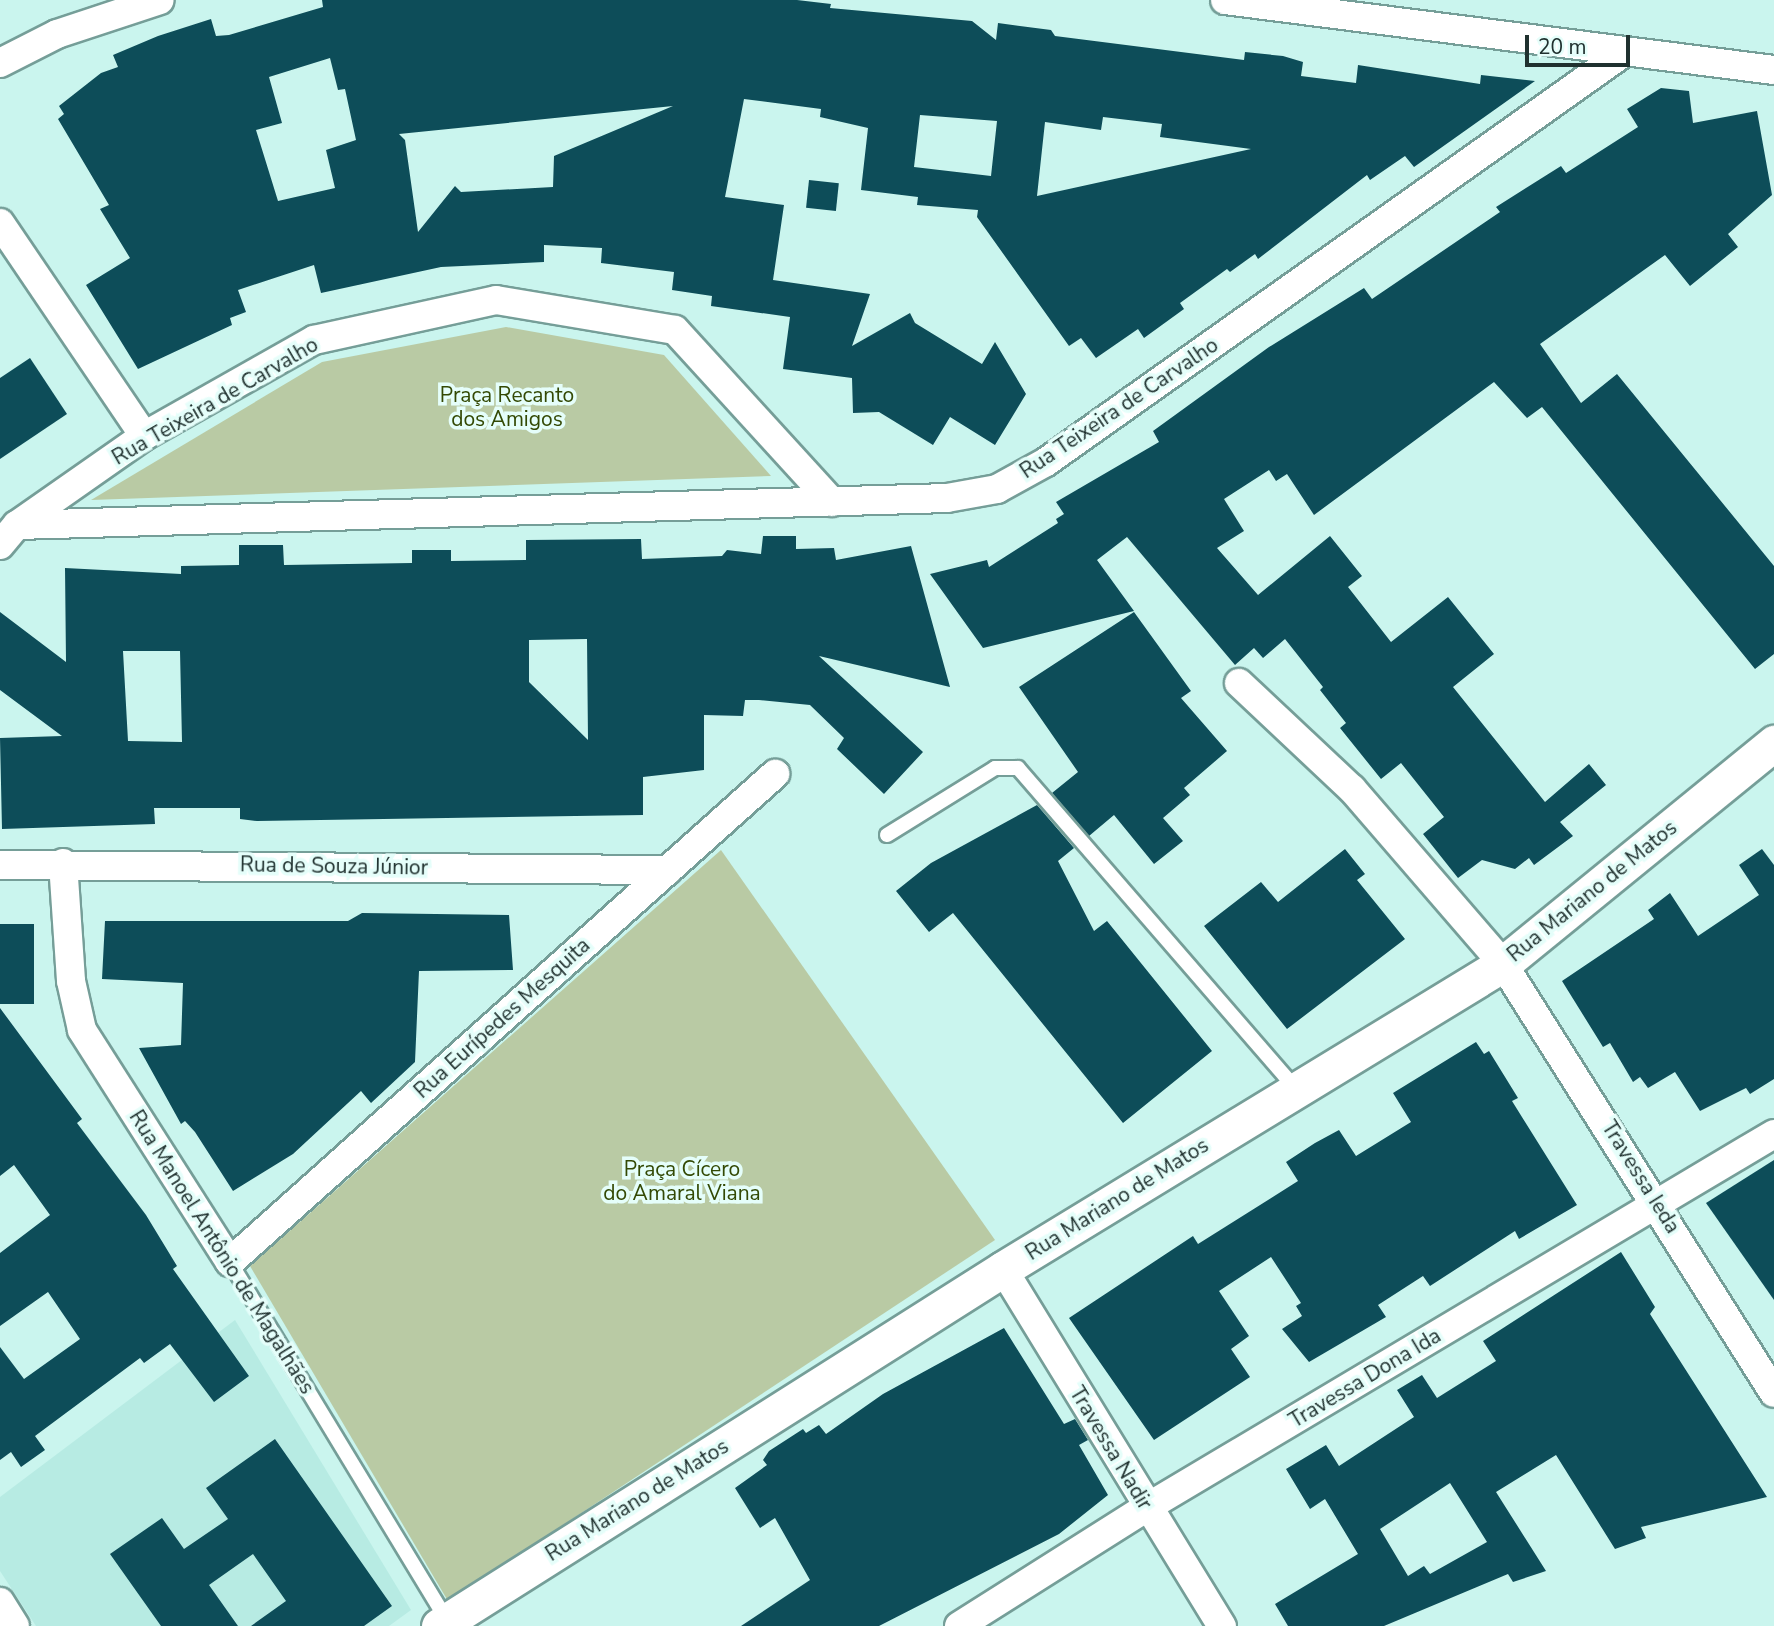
<!DOCTYPE html>
<meta charset="utf-8">
<style>
body{margin:0}
#map{position:relative;width:1774px;height:1626px;overflow:hidden;background:#caf5ee;font-family:"Nunito Sans",sans-serif}
div>[style]{position:absolute}
[style*='--x']{left:calc(var(--x)*1px);top:calc(var(--y)*1px);width:calc(var(--w)*1px);rotate:calc(var(--a)*1deg)}
.built>*{inset:0;background:#b7ebe3}
.green>*{inset:0;background:#b9caa4}
.building>*{inset:0;background:#0d4d59;transform-origin:0 0}
.roads{filter:drop-shadow(2px 0 #759e98) drop-shadow(-2px 0 #759e98) drop-shadow(0 2px #759e98) drop-shadow(0 -2px #759e98)}
.service>*{height:14px;margin:-7px;padding:0 7px;transform-origin:7px;border-radius:7px;background:#fff}
.minor>*{height:28px;margin:-14px;padding:0 14px;transform-origin:14px;border-radius:14px;background:#fff}
.tertiary>*{height:35px;margin:-17.5px;padding:0 17.5px;transform-origin:17.5px;border-radius:17.5px;background:#fff}
span{translate:-50% -50%;white-space:nowrap;text-align:center;line-height:1.15;-webkit-text-stroke:7px #e5fefa;paint-order:stroke}
.park-label{font-size:21px;color:#334904}
.street-label{font-size:21px;color:#20312f}
.scale{position:absolute;left:1525px;top:35px;width:105px;height:32px;box-sizing:border-box;border:4px solid #20312f;border-top:0;padding-left:9px;font-size:21px;line-height:24px;white-space:nowrap;color:#20312f;-webkit-text-stroke:5px #e5fefa;paint-order:stroke}
</style>
<div id="map">
<div class="built">
<i style="clip-path:polygon(235px 1320px,411px 1610px,389px 1626px,36px 1626px,0 1571px,0 1497px)"></i>
</div>
<div class="green">
<i style="clip-path:polygon(506px 327px,664px 355px,771px 476px,91px 500px,322px 362px)"></i>
<i style="clip-path:polygon(721px 850px,995px 1240px,448px 1601px,250px 1266px)"></i>
</div>
<div class="building">
<i style="clip-path:polygon(evenodd,322px 0,797px 0,831px 4px,830px 8px,972px 21px,996px 40px,998px 23px,1051px 30px,1055px 36px,1244px 60px,1245px 52px,1283px 56px,1303px 62px,1301px 76px,1356px 83px,1358px 65px,1480px 84px,1481px 75px,1535px 81px,1414px 167px,1405px 156px,1370px 180px,1367px 175px,1258px 259px,1255px 254px,1230px 272px,1227px 269px,1180px 303px,1184px 309px,1144px 338px,1138px 329px,1096px 358px,1081px 338px,1069px 346px,977px 217px,978px 210px,917px 205px,918px 197px,861px 190px,868px 128px,820px 117px,821px 109px,744px 99px,725px 197px,784px 205px,773px 280px,870px 294px,852px 346px,910px 313px,915px 323px,982px 364px,995px 342px,1026px 394px,995px 445px,950px 417px,933px 445px,879px 412px,853px 413px,852px 378px,783px 369px,790px 317px,711px 306px,712px 296px,672px 290px,674px 272px,601px 263px,602px 248px,544px 245px,544px 262px,441px 267px,321px 293px,314px 265px,238px 290px,246px 312px,230px 318px,232px 325px,138px 369px,86px 285px,130px 258px,100px 209px,109px 205px,58px 119px,64px 114px,59px 106px,101px 73px,118px 67px,113px 55px,158px 36px,211px 19px,216px 36px,229px 35px,323px 7px,322px 0,330px 58px,338px 90px,345px 89px,356px 140px,326px 150px,335px 188px,278px 201px,256px 130px,282px 123px,269px 77px,330px 58px,322px 0,673px 106px,554px 156px,553px 187px,461px 192px,455px 186px,418px 232px,405px 140px,399px 134px,673px 106px,322px 0,920px 115px,997px 121px,991px 176px,914px 167px,920px 115px,322px 0,1103px 117px,1162px 124px,1160px 137px,1251px 149px,1037px 196px,1045px 122px,1101px 130px,1103px 117px)"></i>
<i style="clip-path:polygon(1661px 88px,1689px 91px,1693px 123px,1757px 111px,1772px 195px,1728px 234px,1738px 247px,1690px 286px,1665px 255px,1540px 344px,1581px 403px,1617px 374px,1774px 566px,1774px 654px,1755px 669px,1542px 407px,1527px 418px,1494px 382px,1314px 515px,1287px 474px,1276px 481px,1269px 470px,1224px 499px,1244px 531px,1217px 548px,1258px 595px,1330px 536px,1362px 576px,1348px 587px,1391px 642px,1448px 597px,1494px 654px,1453px 687px,1545px 802px,1589px 764px,1606px 785px,1560px 822px,1573px 836px,1534px 865px,1529px 858px,1515px 869px,1482px 860px,1458px 878px,1423px 834px,1444px 817px,1401px 763px,1381px 779px,1340px 728px,1346px 723px,1320px 690px,1323px 687px,1285px 639px,1263px 658px,1254px 648px,1235px 665px,1127px 537px,1097px 560px,1134px 611px,983px 648px,930px 574px,987px 560px,989px 567px,1058px 523px,1056px 519px,1064px 514px,1056px 502px,1159px 442px,1153px 431px,1269px 347px,1364px 288px,1372px 299px,1500px 212px,1496px 207px,1561px 166px,1566px 173px,1638px 127px,1627px 109px)"></i>
<i style="left:809px;top:180px;width:30px;height:28px;rotate:6deg"></i>
<i style="clip-path:polygon(30px 358px,67px 414px,0 459px,0 378px)"></i>
<i style="clip-path:polygon(evenodd,763px 536px,796px 536px,796px 549px,834px 548px,836px 560px,911px 546px,950px 687px,819px 656px,923px 752px,884px 794px,837px 749px,844px 738px,810px 705px,759px 700px,745px 700px,743px 716px,704px 715px,704px 770px,643px 777px,643px 815px,257px 821px,240px 819px,240px 808px,154px 808px,155px 824px,2px 829px,0 738px,62px 736px,0 690px,0 612px,66px 662px,65px 568px,181px 574px,181px 566px,239px 565px,239px 545px,283px 545px,284px 565px,412px 563px,412px 550px,451px 550px,451px 561px,526px 560px,526px 540px,641px 539px,642px 559px,722px 556px,727px 550px,761px 554px,763px 536px,587px 639px,588px 740px,529px 682px,529px 640px,587px 639px,763px 536px,123px 651px,180px 651px,182px 742px,128px 741px,123px 651px)"></i>
<i style="clip-path:polygon(1134px 612px,1191px 691px,1181px 698px,1227px 751px,1184px 788px,1190px 795px,1163px 818px,1183px 841px,1154px 864px,1114px 815px,1089px 836px,1052px 793px,1078px 772px,1019px 687px)"></i>
<i style="clip-path:polygon(1037px 805px,1074px 848px,1058px 861px,1094px 931px,1107px 921px,1212px 1051px,1123px 1123px,953px 913px,929px 932px,896px 891px,931px 863px)"></i>
<i style="clip-path:polygon(1345px 849px,1365px 874px,1357px 880px,1405px 939px,1287px 1029px,1204px 926px,1261px 882px,1278px 902px)"></i>
<i style="clip-path:polygon(1762px 849px,1774px 865px,1774px 1079px,1750px 1094px,1746px 1088px,1700px 1111px,1675px 1072px,1648px 1088px,1640px 1077px,1633px 1082px,1610px 1043px,1603px 1047px,1562px 981px,1654px 919px,1648px 910px,1670px 893px,1698px 936px,1759px 895px,1739px 865px)"></i>
<i style="clip-path:polygon(362px 913px,509px 915px,513px 970px,419px 971px,415px 1062px,371px 1103px,361px 1091px,293px 1154px,233px 1191px,195px 1132px,185px 1121px,181px 1124px,139px 1048px,181px 1045px,183px 983px,102px 979px,105px 921px,348px 921px)"></i>
<i style="left:0;top:924px;width:34px;height:80px"></i>
<i style="clip-path:polygon(0 1008px,82px 1119px,77px 1123px,146px 1215px,177px 1266px,173px 1269px,249px 1376px,214px 1402px,170px 1344px,144px 1363px,140px 1358px,35px 1436px,45px 1450px,21px 1467px,11px 1452px,0 1460px,0 1347px,24px 1379px,80px 1339px,48px 1292px,0 1326px,0 1253px,50px 1215px,14px 1165px,0 1176px)"></i>
<i style="clip-path:polygon(1476px 1042px,1484px 1054px,1489px 1051px,1518px 1098px,1512px 1101px,1577px 1205px,1519px 1239px,1515px 1231px,1430px 1286px,1423px 1276px,1378px 1305px,1386px 1317px,1309px 1362px,1282px 1329px,1302px 1316px,1296px 1306px,1301px 1303px,1271px 1257px,1219px 1291px,1249px 1336px,1231px 1349px,1250px 1377px,1154px 1440px,1069px 1318px,1193px 1236px,1198px 1244px,1298px 1181px,1286px 1162px,1315px 1143px,1339px 1130px,1356px 1156px,1411px 1122px,1393px 1093px)"></i>
<i style="clip-path:polygon(1774px 1160px,1774px 1300px,1706px 1203px)"></i>
<i style="clip-path:polygon(evenodd,1621px 1252px,1655px 1307px,1650px 1314px,1767px 1497px,1641px 1527px,1646px 1538px,1615px 1549px,1556px 1455px,1496px 1492px,1546px 1571px,1513px 1582px,1508px 1574px,1384px 1626px,1288px 1626px,1275px 1604px,1358px 1554px,1325px 1499px,1310px 1509px,1286px 1469px,1326px 1445px,1339px 1466px,1414px 1417px,1397px 1390px,1422px 1375px,1437px 1398px,1496px 1361px,1483px 1341px,1621px 1252px,1450px 1483px,1487px 1542px,1430px 1574px,1424px 1566px,1408px 1576px,1380px 1529px,1450px 1483px)"></i>
<i style="clip-path:polygon(1004px 1328px,1064px 1424px,1075px 1419px,1088px 1440px,1079px 1445px,1108px 1495px,1059px 1534px,879px 1626px,741px 1626px,810px 1580px,775px 1518px,760px 1528px,735px 1488px,767px 1465px,763px 1460px,769px 1451px,803px 1429px,806px 1433px,819px 1425px,826px 1434px,883px 1394px)"></i>
<i style="clip-path:polygon(275px 1439px,392px 1606px,364px 1626px,251px 1626px,286px 1601px,253px 1554px,209px 1585px,238px 1626px,161px 1626px,110px 1554px,162px 1518px,184px 1549px,228px 1519px,206px 1488px)"></i>
</div>
<div class="roads">
<div class="service">
<i style="--x:887;--y:835;--w:127;--a:-31.8"></i>
<i style="--x:995;--y:768;--w:23;--a:0"></i>
<i style="--x:1018;--y:768;--w:425;--a:49.1"></i>
<i style="--x:230;--y:1262;--w:419;--a:58.8"></i>
</div>
<div class="minor">
<i style="--x:1225;--y:0;--w:553;--a:7.27"></i>
<i style="--x:0;--y:63;--w:64;--a:-27"></i>
<i style="--x:57;--y:34;--w:108;--a:-18.3"></i>
<i style="--x:0;--y:223;--w:257;--a:55.9"></i>
<i style="--x:17;--y:525;--w:930;--a:-1.66"></i>
<i style="--x:947;--y:498;--w:51;--a:-10.2"></i>
<i style="--x:997;--y:489;--w:56;--a:-28.9"></i>
<i style="--x:1046;--y:462;--w:707;--a:-35.33"></i>
<i style="--x:0;--y:545;--w:26;--a:-50"></i>
<i style="--x:17;--y:525;--w:155;--a:-35"></i>
<i style="--x:144;--y:436;--w:195;--a:-29.5"></i>
<i style="--x:314;--y:340;--w:186;--a:-12.4"></i>
<i style="--x:496;--y:300;--w:181;--a:9.5"></i>
<i style="--x:675;--y:330;--w:233;--a:47.6"></i>
<i style="--x:1239;--y:683;--w:155;--a:43.2"></i>
<i style="--x:1352;--y:789;--w:231;--a:49.2"></i>
<i style="--x:1503;--y:964;--w:507;--a:57.72"></i>
<i style="--x:63;--y:863;--w:118;--a:86.1"></i>
<i style="--x:71;--y:981;--w:50;--a:77.3"></i>
<i style="--x:82;--y:1030;--w:275;--a:57.5"></i>
<i style="--x:230;--y:1262;--w:732;--a:-41.84"></i>
<i style="--x:0;--y:865;--w:668;--a:0.43"></i>
<i style="--x:1003;--y:1269;--w:419;--a:58.5"></i>
<i style="--x:0;--y:1602;--w:28;--a:58"></i>
<i style="--x:959;--y:1626;--w:221;--a:-32.3"></i>
<i style="--x:1146;--y:1508;--w:731;--a:-30.78"></i>
</div>
<div class="tertiary">
<i style="--x:439;--y:1626;--w:667;--a:-32.33"></i>
<i style="--x:1003;--y:1269;--w:586;--a:-31.38"></i>
<i style="--x:1503;--y:964;--w:350;--a:-39.2"></i>
</div>
</div>
<div class="park-label">
<span style="left:507px;top:407px">Praça Recanto<br>dos Amigos</span>
<span style="left:682px;top:1181px">Praça Cícero<br>do Amaral Viana</span>
</div>
<div class="street-label">
<span style="left:215px;top:401px;rotate:-30deg">Rua Teixeira de Carvalho</span>
<span style="left:1119px;top:408px;rotate:-34deg">Rua Teixeira de Carvalho</span>
<span style="left:334px;top:866px;rotate:1deg">Rua de Souza Júnior</span>
<span style="left:1592px;top:891px;rotate:-39deg">Rua Mariano de Matos</span>
<span style="left:502px;top:1018px;rotate:-42deg">Rua Eurípedes Mesquita</span>
<span style="left:1641px;top:1177px;rotate:58deg">Travessa Ieda</span>
<span style="left:1117px;top:1199px;rotate:-32deg">Rua Mariano de Matos</span>
<span style="left:222px;top:1252px;rotate:58deg">Rua Manoel Antônio de Magalhães</span>
<span style="left:1365px;top:1378px;rotate:-31deg">Travessa Dona Ida</span>
<span style="left:1111px;top:1448px;rotate:59deg">Travessa Nadir</span>
<span style="left:637px;top:1500px;rotate:-32deg">Rua Mariano de Matos</span>
</div>
<div class="scale">20 m</div>
</div>
